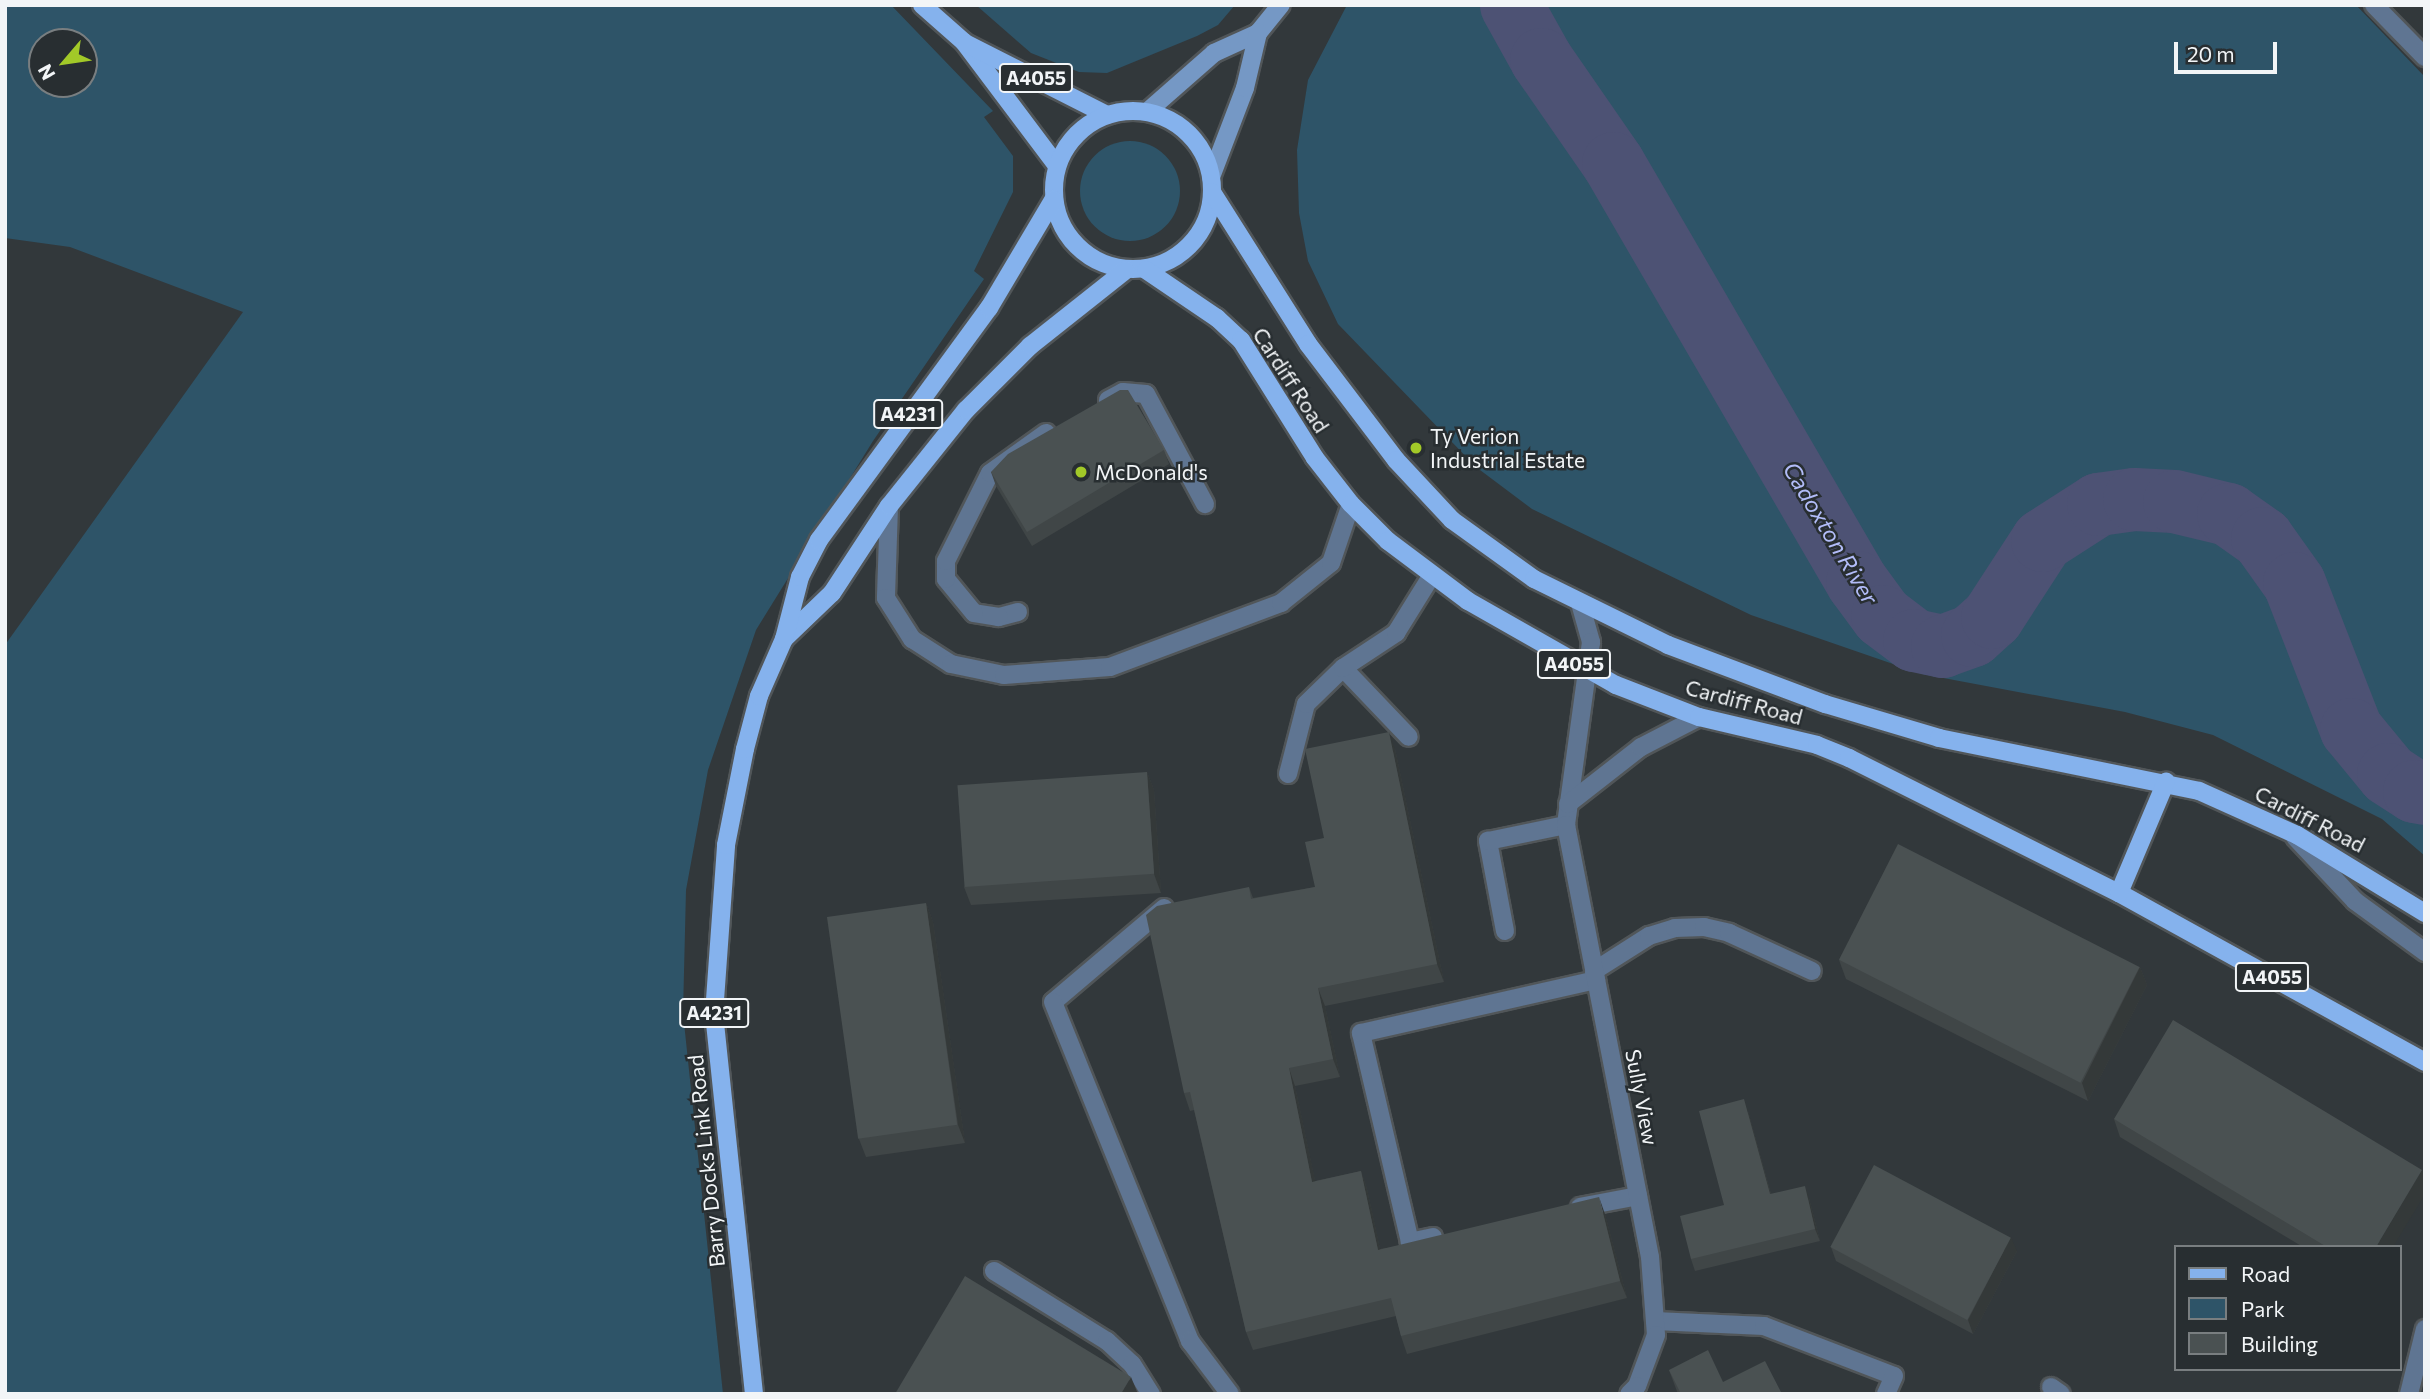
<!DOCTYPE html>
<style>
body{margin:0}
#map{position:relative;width:2430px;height:1399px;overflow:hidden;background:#32383b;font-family:Commissioner,sans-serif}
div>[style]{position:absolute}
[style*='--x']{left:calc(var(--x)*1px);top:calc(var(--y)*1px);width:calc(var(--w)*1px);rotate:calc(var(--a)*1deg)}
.green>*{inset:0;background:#2e5468}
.round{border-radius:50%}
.river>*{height:63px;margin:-31.5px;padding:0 31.5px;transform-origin:31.5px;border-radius:31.5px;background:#4d5274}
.roads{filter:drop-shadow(2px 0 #515659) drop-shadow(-2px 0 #515659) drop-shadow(0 2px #515659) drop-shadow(0 -2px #515659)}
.service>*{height:18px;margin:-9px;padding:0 9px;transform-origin:9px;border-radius:9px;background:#5f7592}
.minor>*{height:18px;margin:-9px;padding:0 9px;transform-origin:9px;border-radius:9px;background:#5f7592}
.secondary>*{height:18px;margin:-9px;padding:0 9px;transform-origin:9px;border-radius:9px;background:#7598c5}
.primary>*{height:18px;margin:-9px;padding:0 9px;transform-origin:9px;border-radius:9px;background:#85b2ed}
.primary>.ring{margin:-9px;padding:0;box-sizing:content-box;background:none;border:18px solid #85b2ed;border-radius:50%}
.wall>*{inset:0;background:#404647}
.shaded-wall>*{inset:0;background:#343939}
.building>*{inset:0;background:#4a5152;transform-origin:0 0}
.dots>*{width:19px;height:19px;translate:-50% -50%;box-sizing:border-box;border:4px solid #282e31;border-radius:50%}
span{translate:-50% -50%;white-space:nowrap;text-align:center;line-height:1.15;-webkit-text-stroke:5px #282e31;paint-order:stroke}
.shield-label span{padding:2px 5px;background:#282e31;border:2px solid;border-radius:5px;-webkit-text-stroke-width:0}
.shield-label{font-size:19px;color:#f2f5f7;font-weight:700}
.street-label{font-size:21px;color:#f2f5f7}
.poi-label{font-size:21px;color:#f2f5f7}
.left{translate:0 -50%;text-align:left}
.water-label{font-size:23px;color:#b2bcf8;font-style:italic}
.frame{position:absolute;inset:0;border:7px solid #f2f5f7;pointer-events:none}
.legend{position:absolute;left:2174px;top:1245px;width:228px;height:126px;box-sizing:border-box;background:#282e31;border:2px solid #797e80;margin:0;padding:9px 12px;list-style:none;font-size:21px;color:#f2f5f7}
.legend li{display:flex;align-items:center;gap:14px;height:35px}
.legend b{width:35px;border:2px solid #797e80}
.north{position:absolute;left:28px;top:28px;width:70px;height:70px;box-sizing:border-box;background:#282e31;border:2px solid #797e80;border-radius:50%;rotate:241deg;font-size:19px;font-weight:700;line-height:28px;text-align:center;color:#f2f5f7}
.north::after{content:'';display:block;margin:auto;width:24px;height:32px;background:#a2c928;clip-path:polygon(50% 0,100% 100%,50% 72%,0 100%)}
.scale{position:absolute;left:2174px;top:42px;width:103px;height:32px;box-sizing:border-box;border:4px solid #f2f5f7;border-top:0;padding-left:9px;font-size:21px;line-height:24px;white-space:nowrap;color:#f2f5f7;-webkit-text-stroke:5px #282e31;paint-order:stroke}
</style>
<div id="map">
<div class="green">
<i style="clip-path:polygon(evenodd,5px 5px,891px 5px,993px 111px,984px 117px,1013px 156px,1013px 192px,974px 271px,984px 279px,873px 441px,756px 630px,708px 770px,686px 890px,683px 1013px,723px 1394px,5px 1394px,5px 645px,243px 312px,70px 247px,5px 238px,5px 5px,42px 42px,84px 42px,84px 84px,42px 84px,42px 42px)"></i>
<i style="clip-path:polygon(976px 5px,1235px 5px,1218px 25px,1197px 36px,1107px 73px,1079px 72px,1031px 53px)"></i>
<i style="clip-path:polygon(1347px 5px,2356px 5px,2425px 77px,2425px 856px,2382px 819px,2213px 735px,2125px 712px,1922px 674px,1751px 615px,1532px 509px,1476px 467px,1338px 324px,1308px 261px,1299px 213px,1297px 150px,1308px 80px)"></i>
<i class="round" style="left:1080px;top:141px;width:100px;height:100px"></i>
</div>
<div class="river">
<i style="--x:1511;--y:5;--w:62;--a:60.9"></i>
<i style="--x:1541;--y:59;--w:126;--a:55.3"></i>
<i style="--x:1613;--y:163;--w:485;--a:59.8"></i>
<i style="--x:1857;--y:582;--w:42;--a:53.7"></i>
<i style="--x:1882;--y:616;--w:40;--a:37"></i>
<i style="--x:1914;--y:640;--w:29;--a:12"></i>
<i style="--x:1942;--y:646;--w:32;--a:-20"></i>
<i style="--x:1972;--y:635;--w:27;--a:-42"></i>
<i style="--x:1992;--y:617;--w:92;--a:-57"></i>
<i style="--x:2042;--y:540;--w:67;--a:-32.7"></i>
<i style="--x:2098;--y:504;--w:36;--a:-8"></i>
<i style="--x:2134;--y:499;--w:40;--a:2.9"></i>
<i style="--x:2174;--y:501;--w:56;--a:13.5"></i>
<i style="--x:2228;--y:514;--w:42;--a:35.2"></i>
<i style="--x:2262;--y:538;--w:55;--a:54.6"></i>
<i style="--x:2294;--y:583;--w:157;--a:68.7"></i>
<i style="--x:2351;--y:729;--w:58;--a:50.6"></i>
<i style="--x:2388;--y:774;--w:31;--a:33"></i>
<i style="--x:2414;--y:791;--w:11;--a:10"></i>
</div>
<div class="roads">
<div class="service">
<i style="--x:2374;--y:5;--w:73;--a:45.6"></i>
<i style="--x:1108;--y:400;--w:17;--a:-28"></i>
<i style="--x:1123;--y:392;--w:23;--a:5"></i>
<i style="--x:1146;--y:394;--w:125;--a:61.8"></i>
<i style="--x:889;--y:506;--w:92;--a:91.9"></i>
<i style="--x:886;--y:598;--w:49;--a:57.6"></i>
<i style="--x:912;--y:639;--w:46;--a:32.7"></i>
<i style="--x:951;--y:664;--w:54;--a:11.7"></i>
<i style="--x:1004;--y:675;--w:106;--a:-4.3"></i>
<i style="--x:1110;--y:667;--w:183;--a:-20.5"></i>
<i style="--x:1281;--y:603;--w:64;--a:-38.7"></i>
<i style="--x:1331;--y:563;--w:62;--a:-71.3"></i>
<i style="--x:1018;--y:612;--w:20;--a:165"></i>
<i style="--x:999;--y:617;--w:25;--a:-171"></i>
<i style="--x:974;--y:613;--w:44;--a:-129.5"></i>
<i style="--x:946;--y:579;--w:18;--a:-90"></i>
<i style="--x:946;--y:561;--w:98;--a:-63.4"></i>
<i style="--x:990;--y:473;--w:69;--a:-35.5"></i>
<i style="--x:1343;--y:668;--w:95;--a:46.3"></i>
<i style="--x:1288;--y:774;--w:72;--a:-75.6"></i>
<i style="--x:1306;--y:704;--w:52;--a:-44.2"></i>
<i style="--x:1343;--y:668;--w:64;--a:-33.4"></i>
<i style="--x:1396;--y:633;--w:68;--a:-58.2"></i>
<i style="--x:1164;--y:908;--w:145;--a:139.7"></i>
<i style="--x:1053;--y:1002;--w:366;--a:68"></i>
<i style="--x:1190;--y:1341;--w:66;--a:53"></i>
<i style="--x:1505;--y:931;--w:92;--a:-100.7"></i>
<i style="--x:1488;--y:841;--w:80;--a:-11.6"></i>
<i style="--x:1594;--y:971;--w:65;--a:-32.5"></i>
<i style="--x:1649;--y:936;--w:27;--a:-17"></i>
<i style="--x:1675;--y:928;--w:29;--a:-2"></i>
<i style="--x:1704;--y:927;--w:26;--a:13"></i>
<i style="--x:1729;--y:933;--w:91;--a:24.6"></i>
<i style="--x:1580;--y:1207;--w:59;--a:-10.7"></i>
<i style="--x:1433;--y:1237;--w:24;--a:168"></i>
<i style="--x:1410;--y:1242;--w:215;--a:-103.2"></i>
<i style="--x:1361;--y:1033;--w:241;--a:-12.7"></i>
<i style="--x:994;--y:1271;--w:133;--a:31.8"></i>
<i style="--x:1107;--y:1341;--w:34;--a:43"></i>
<i style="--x:1132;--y:1364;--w:36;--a:58"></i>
<i style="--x:1655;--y:1321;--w:109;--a:2.6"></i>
<i style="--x:1764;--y:1326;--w:139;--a:21"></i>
<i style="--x:1894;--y:1376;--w:20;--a:114"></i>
<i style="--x:2051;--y:1387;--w:12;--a:35"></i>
</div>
<div class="minor">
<i style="--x:1580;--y:603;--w:41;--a:74.2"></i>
<i style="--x:1591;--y:642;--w:185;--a:97.8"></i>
<i style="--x:1566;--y:825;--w:440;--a:79"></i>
<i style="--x:1650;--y:1257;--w:78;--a:85.6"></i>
<i style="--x:1656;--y:1335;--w:54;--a:110.4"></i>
<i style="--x:1637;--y:1386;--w:11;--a:135"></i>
<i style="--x:1568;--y:804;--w:93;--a:-38"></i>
<i style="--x:1641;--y:747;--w:65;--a:-27.3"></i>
<i style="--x:2295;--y:837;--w:88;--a:46.8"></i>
<i style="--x:2355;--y:901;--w:87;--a:36.1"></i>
<i style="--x:2409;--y:1394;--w:67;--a:-76.2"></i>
</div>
<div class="secondary">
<i style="--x:1148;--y:111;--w:88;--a:-41.3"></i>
<i style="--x:1214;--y:53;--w:48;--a:-24.4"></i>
<i style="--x:1258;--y:33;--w:36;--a:-51"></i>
<i style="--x:1211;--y:177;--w:95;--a:-69.1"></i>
<i style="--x:1245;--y:88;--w:57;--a:-76.7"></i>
</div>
<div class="primary">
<i style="--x:922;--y:5;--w:56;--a:41.4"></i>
<i style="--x:964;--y:42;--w:155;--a:53.1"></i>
<i style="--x:967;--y:44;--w:157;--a:26.9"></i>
<i class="ring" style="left:1054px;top:111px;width:140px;height:140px"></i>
<i style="--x:1212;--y:192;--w:180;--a:57.7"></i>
<i style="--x:1308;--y:344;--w:146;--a:52.8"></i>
<i style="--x:1396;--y:460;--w:82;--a:47"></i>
<i style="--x:1452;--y:520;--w:101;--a:35.7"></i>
<i style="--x:1534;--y:579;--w:149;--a:26.2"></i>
<i style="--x:1668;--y:645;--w:168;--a:20.6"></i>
<i style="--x:1825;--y:704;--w:119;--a:16.6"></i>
<i style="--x:1939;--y:738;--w:265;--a:11.5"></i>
<i style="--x:2199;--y:791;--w:107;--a:24.2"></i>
<i style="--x:2297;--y:835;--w:150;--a:31.4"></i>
<i style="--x:1146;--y:270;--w:86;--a:34.1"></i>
<i style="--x:1217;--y:318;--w:33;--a:43"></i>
<i style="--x:1241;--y:340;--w:139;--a:57.9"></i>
<i style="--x:1315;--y:458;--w:58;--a:52"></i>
<i style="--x:1351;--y:504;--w:52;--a:45"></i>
<i style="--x:1388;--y:541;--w:100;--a:36.9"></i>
<i style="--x:1468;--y:601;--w:170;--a:29.6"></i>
<i style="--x:1616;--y:685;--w:89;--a:21.1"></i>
<i style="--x:1699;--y:717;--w:121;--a:13.3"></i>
<i style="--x:1817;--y:745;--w:35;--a:22"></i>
<i style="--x:1849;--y:758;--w:302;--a:26.6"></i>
<i style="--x:2119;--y:893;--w:350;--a:28.9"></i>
<i style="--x:784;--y:639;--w:66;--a:-43.8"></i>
<i style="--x:832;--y:593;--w:104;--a:-56.8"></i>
<i style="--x:889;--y:506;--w:123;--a:-51.3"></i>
<i style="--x:966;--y:410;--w:91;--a:-45"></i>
<i style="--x:1030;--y:346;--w:122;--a:-38.4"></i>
<i style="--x:2119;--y:893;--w:121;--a:-67.1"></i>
<i style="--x:754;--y:1394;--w:382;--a:-96"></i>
<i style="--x:714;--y:1014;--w:169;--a:-85.9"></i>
<i style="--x:726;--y:845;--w:98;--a:-78.8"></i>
<i style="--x:745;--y:749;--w:55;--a:-75.2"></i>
<i style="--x:759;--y:696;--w:62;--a:-66.3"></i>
<i style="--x:784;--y:639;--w:64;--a:-75.5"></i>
<i style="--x:800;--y:577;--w:42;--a:-62.8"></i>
<i style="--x:819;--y:540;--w:288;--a:-53.8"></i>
<i style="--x:989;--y:308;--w:126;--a:-59.3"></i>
</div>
</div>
<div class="wall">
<i style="clip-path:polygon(1164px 450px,1169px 464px,1032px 546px,996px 486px,991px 472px)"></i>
<i style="clip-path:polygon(1395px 749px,1444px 982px,1325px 1006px,1340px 1077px,1295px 1086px,1315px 1181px,1361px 1171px,1367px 1189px,1380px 1249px,1605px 1214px,1627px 1298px,1407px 1354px,1401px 1336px,1396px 1316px,1253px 1350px,1246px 1332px,1194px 1110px,1190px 1111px,1184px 1093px,1249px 887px,1253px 898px,1315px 887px,1324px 838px)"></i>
<i style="clip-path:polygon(1147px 772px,1154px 790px,1161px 893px,971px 905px,964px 887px)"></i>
<i style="clip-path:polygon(926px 903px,933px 922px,965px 1143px,866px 1157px,859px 1139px)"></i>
<i style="clip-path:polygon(1839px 960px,2140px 967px,2147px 985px,2088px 1101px,1846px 979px)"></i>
<i style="clip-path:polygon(1748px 1111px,1771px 1194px,1809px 1198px,1820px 1241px,1695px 1271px,1691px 1259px,1724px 1205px)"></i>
<i style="clip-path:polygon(2114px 1119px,2393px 1247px,2303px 1247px,2120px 1137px)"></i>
<i style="clip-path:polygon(1831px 1247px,2017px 1251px,1973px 1334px,1836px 1261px)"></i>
<i style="clip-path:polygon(1669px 1370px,1723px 1382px,1782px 1394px,1678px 1394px)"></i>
</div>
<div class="shaded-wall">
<i style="clip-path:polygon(1389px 732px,1395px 749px,1444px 982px,1437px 964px)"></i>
<i style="clip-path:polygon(1147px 772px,1154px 790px,1161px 893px,1154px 874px)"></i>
<i style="clip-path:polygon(926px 903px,933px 922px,965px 1143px,958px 1125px)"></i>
<i style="clip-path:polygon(2140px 967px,2147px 985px,2088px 1101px,2082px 1083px)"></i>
<i style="clip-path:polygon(1318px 988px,1325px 1006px,1340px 1077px,1333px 1059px)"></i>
<i style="clip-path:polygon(1289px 1068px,1295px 1086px,1319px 1199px,1312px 1182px)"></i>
<i style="clip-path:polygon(1744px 1099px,1748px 1111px,1774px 1206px,1770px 1194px)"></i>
<i style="clip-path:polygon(2422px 1170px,2425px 1177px,2425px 1194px,2393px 1247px,2376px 1247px)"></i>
<i style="clip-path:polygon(1361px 1171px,1367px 1189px,1384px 1267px,1378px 1250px)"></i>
<i style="clip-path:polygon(1805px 1186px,1809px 1198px,1820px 1241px,1815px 1229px)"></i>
<i style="clip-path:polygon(1599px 1197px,1605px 1214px,1627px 1298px,1620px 1281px)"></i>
<i style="clip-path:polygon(2011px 1237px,2017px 1251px,1973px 1334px,1968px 1320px)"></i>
<i style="clip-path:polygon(1131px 1377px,1138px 1394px,1121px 1394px)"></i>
</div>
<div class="building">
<i style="clip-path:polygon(1120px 390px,1128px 390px,1164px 450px,1027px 532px,991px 472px,1008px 454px)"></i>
<i style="clip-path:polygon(1389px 732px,1437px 964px,1318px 988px,1333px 1059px,1289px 1068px,1312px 1182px,1361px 1171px,1378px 1250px,1599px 1197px,1620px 1281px,1401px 1336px,1391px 1298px,1246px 1332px,1190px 1092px,1184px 1093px,1146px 915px,1157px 906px,1249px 887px,1251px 899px,1315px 887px,1305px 842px,1324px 838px,1305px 749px)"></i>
<i style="left:1147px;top:772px;width:102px;height:190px;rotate:86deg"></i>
<i style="left:1898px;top:844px;width:271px;height:130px;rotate:27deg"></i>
<i style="left:926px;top:903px;width:224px;height:100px;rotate:82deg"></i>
<i style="clip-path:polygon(2173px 1020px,2422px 1170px,2376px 1247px,2327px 1247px,2114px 1119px)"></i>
<i style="clip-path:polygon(1744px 1099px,1770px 1194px,1805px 1186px,1815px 1229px,1691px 1259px,1680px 1216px,1724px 1205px,1699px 1111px)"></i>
<i style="left:1874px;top:1165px;width:155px;height:93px;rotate:28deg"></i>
<i style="clip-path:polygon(965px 1276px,1131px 1377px,1121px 1394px,895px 1394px)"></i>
<i style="clip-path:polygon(1708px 1350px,1723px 1382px,1765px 1361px,1782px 1394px,1681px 1394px,1669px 1370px)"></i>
</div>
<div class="dots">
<i style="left:1416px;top:448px;background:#a2c928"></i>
<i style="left:1081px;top:472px;background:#a2c928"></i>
</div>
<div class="shield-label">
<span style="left:1036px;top:78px">A4055</span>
<span style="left:908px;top:414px">A4231</span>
<span style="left:1574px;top:664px">A4055</span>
<span style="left:2272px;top:977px">A4055</span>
<span style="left:714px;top:1013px">A4231</span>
</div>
<div class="street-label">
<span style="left:1291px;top:380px;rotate:57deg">Cardiff Road</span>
<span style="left:1744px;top:702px;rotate:15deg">Cardiff Road</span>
<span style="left:2310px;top:819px;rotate:27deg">Cardiff Road</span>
<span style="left:1642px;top:1097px;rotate:79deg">Sully View</span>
<span style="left:706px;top:1161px;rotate:-96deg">Barry Docks Link Road</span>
</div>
<div class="poi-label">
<span class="left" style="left:1430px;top:448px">Ty Verion<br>Industrial Estate</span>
<span class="left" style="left:1095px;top:472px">McDonald's</span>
</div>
<div class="water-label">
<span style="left:1831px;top:533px;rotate:59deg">Cadoxton River</span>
</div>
<div class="frame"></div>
<ul class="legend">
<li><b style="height:9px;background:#85b2ed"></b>Road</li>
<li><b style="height:19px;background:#2e5468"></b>Park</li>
<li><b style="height:19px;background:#4a5152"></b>Building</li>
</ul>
<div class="north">N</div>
<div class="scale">20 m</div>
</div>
